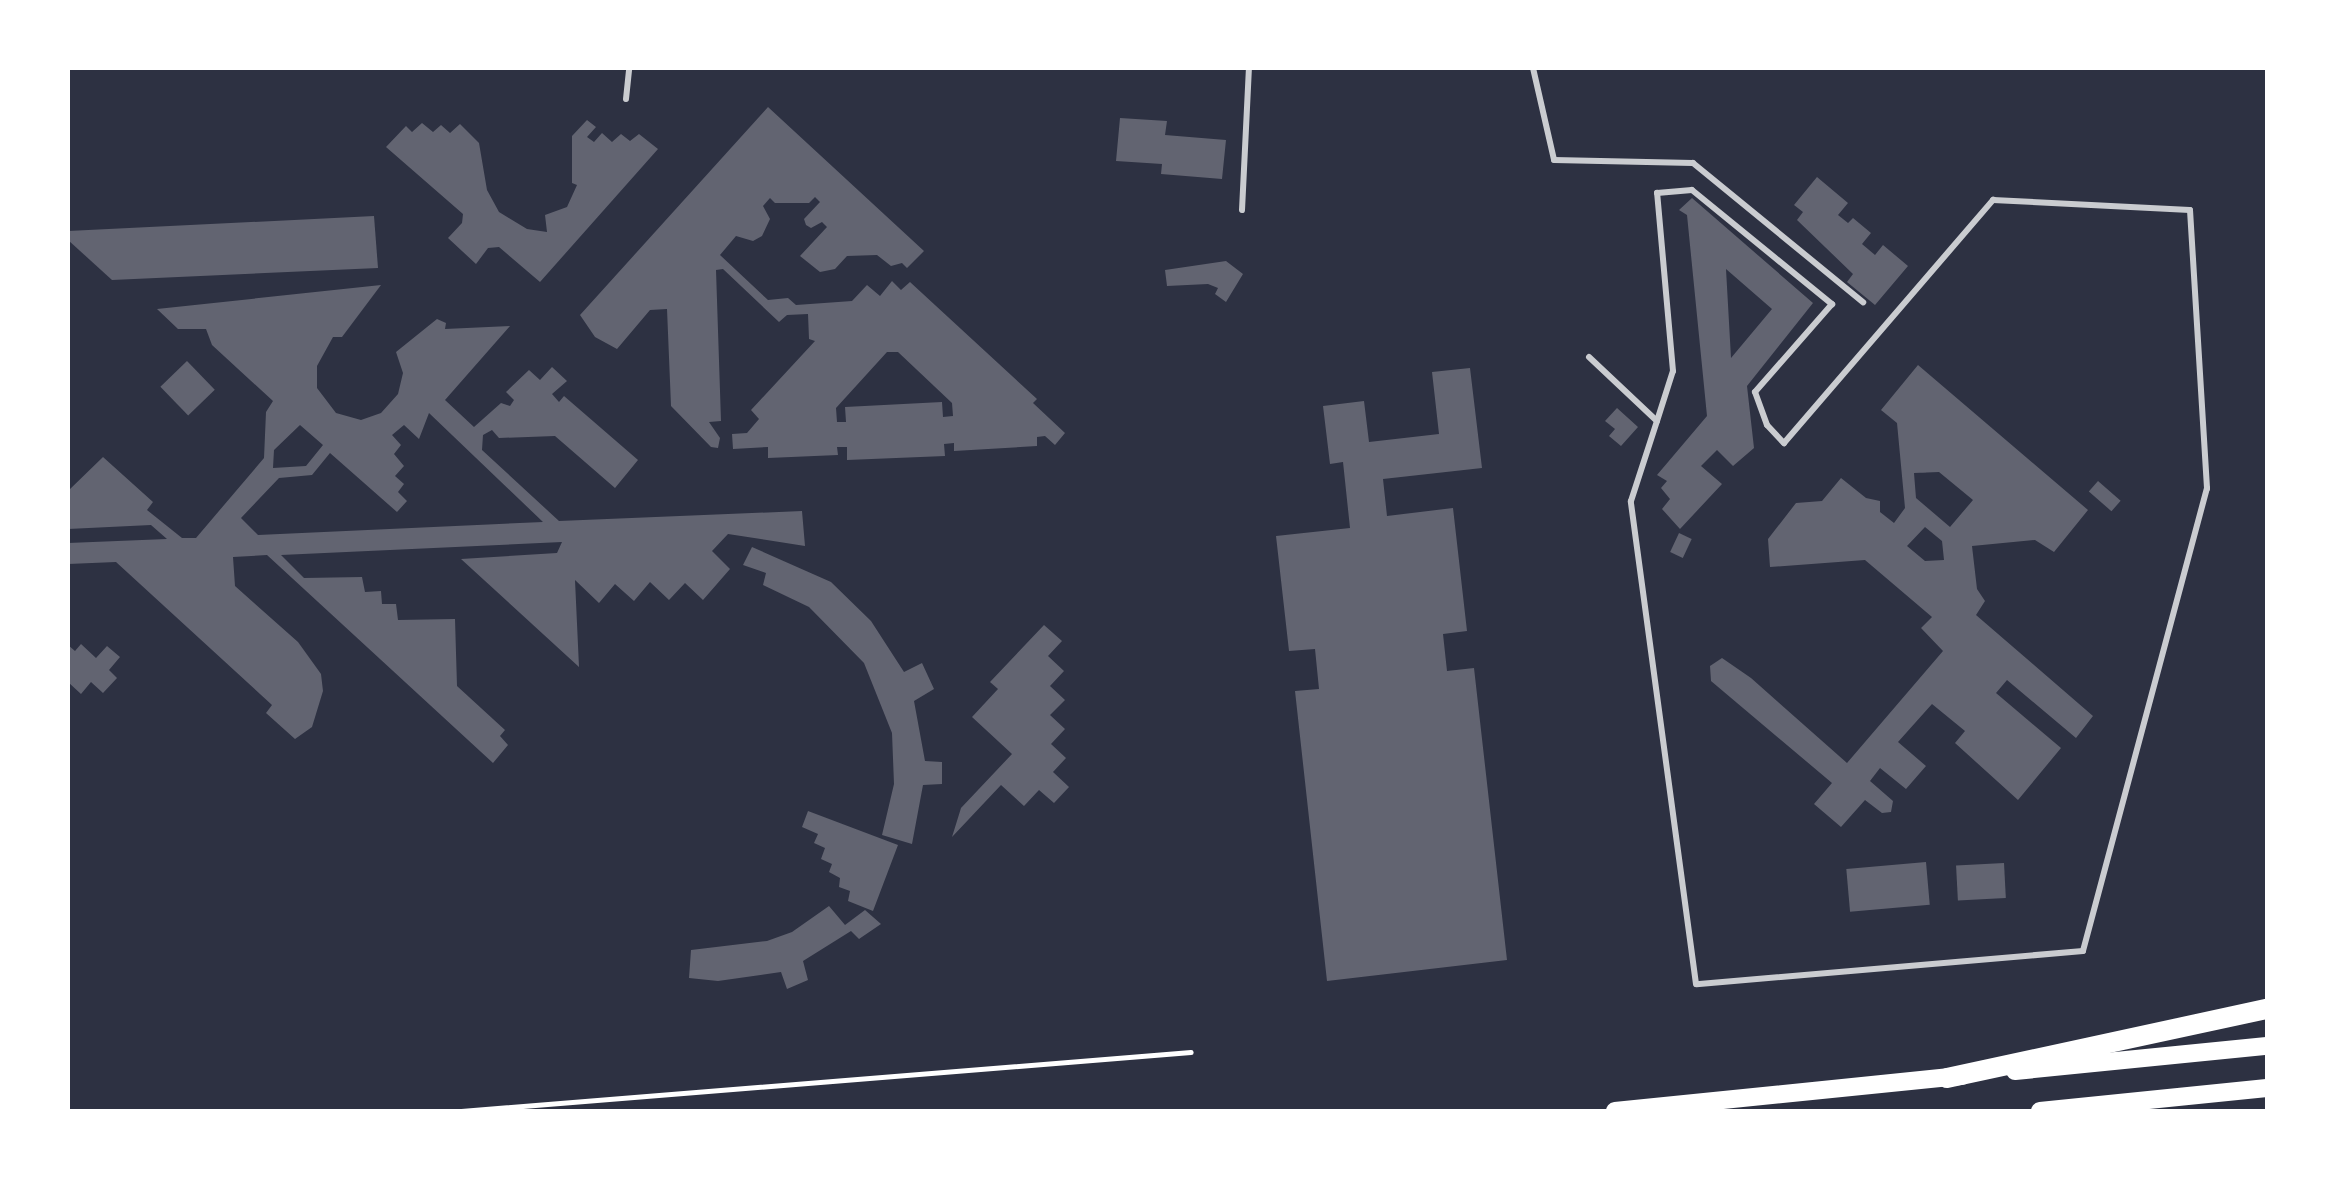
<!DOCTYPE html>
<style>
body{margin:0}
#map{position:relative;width:2335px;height:1179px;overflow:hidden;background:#2d3142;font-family:"Archivo Narrow",sans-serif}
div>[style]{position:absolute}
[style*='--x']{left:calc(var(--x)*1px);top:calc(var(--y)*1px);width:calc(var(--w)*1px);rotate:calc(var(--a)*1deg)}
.building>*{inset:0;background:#626471;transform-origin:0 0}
.path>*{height:5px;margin:-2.5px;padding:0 2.5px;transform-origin:2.5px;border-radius:2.5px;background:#fff}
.service>*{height:6px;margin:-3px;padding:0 3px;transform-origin:3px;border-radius:3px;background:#caccd0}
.trunk>*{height:18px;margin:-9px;padding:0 9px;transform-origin:9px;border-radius:9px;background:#fff}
.motorway>*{height:20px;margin:-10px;padding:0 10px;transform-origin:10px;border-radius:10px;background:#fff}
span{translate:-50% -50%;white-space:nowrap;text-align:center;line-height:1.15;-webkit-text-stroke:6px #fff;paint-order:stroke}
.frame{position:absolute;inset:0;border:70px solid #fff;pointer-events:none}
</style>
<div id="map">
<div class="building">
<i style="clip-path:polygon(evenodd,768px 107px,924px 251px,907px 268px,902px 263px,891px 266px,877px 255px,847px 256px,835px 269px,820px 272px,800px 256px,827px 227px,822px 222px,811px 228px,806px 225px,804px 219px,820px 202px,815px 197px,809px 203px,775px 203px,770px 198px,763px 206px,770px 219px,762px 236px,753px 241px,736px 236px,720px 255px,768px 300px,788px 298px,796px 305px,852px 301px,867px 285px,880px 296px,892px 281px,901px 290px,910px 282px,1037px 399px,1033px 403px,1065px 433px,1055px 445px,1045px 436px,1037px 437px,1037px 446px,954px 451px,954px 443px,944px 444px,945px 456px,847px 460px,847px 447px,837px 447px,838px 455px,768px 458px,768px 447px,733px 449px,732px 434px,747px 433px,759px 419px,751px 410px,815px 341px,809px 339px,808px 314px,787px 315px,779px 322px,723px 269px,716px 270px,721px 421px,709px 422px,720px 438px,718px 448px,711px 447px,671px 406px,667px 309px,650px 310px,617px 349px,595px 337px,580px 315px,768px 107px,887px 352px,898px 352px,952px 403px,953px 416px,943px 417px,942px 402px,845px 407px,846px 422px,837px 422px,836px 408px,887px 352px)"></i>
<i style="clip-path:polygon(1120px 118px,1167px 121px,1165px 135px,1226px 140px,1222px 179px,1161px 174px,1162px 164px,1116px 161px)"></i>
<i style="clip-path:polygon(587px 120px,596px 127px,587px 137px,594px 142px,602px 133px,612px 142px,621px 134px,630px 141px,639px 134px,658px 149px,540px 282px,499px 247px,488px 248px,476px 264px,448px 238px,462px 223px,463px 214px,386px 147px,406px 126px,412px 132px,422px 123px,433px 132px,441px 125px,450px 133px,460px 124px,479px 143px,487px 190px,499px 212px,527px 229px,547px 232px,545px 215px,567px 207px,577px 185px,572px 183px,572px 136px)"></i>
<i style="clip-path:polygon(1817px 177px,1848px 203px,1838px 215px,1848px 223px,1853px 218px,1871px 233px,1862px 244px,1875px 255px,1883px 245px,1908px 266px,1875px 305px,1847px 282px,1853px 274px,1797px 220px,1803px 212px,1794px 205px)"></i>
<i style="clip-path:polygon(evenodd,1692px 198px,1813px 303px,1747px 386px,1754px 448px,1733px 466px,1717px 450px,1701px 466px,1722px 484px,1680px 529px,1662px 509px,1670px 499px,1661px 488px,1667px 481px,1657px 475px,1707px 416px,1687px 215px,1679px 210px,1692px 198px,1726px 269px,1772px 309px,1731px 358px,1726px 269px)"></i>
<i style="clip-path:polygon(374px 216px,378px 268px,112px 280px,68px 240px,68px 231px)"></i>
<i style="clip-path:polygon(1226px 261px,1243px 274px,1226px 302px,1215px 294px,1218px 288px,1208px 284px,1167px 286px,1165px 270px)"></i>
<i style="clip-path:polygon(evenodd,381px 285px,342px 337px,333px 337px,317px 366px,317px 388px,336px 413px,361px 420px,381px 413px,398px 394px,403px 373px,396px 352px,437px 319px,446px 323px,445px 329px,510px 326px,445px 400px,474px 427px,501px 403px,510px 406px,514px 400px,506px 392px,529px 370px,540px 380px,552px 367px,567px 381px,552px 394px,559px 402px,564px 396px,638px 460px,615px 488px,555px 436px,499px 438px,492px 430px,483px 435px,482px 450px,559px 521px,802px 511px,805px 546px,728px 534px,712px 551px,730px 569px,703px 600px,685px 583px,669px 600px,650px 582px,634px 601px,615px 584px,599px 603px,575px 580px,579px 667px,461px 559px,557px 553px,562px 542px,281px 555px,304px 578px,362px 577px,365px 592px,381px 591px,382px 604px,396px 604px,398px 620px,455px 619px,457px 686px,505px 730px,500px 736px,508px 745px,493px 763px,267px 555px,233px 557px,235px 586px,298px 642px,321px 674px,323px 691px,312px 727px,295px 739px,266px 713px,272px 705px,116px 562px,68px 564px,68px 543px,167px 539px,151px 525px,68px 529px,68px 491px,103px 457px,153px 502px,147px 510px,182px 538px,196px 538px,264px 458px,266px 412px,273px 401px,212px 345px,206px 329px,178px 329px,157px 309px,381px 285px,429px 413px,543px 522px,258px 535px,241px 518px,279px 478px,312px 475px,330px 453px,397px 512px,407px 501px,398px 492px,404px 484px,395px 476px,404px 466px,394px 454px,401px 445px,392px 435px,404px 425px,419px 439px,429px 413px,381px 285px,300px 425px,323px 445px,306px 466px,273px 468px,274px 450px,300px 425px)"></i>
<i style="left:187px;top:361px;width:40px;height:37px;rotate:46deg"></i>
<i style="clip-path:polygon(evenodd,1918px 365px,2088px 510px,2054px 552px,2035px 540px,1972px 546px,1977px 589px,1985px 601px,1976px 615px,2093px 716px,2076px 738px,2007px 680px,1996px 693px,2061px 748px,2018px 800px,1955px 743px,1965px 731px,1932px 704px,1898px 742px,1926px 766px,1906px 789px,1880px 768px,1870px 781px,1893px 801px,1891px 812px,1882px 813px,1865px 800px,1841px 827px,1814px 804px,1832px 783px,1711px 681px,1710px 666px,1722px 658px,1751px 678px,1847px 763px,1943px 651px,1921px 628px,1932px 617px,1865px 560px,1770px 567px,1768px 539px,1796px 503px,1822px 501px,1841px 478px,1866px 498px,1880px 501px,1880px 512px,1894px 523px,1905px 508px,1897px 423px,1881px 410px,1918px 365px,1939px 472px,1973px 500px,1950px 527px,1916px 498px,1914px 473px,1939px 472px,1918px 365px,1925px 527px,1942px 541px,1944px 560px,1925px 561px,1907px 546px,1925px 527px)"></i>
<i style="clip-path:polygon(1470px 368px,1482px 468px,1383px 479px,1387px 516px,1453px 508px,1467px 631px,1443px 634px,1447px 671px,1474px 668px,1507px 960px,1327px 981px,1295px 691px,1319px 689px,1315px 649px,1289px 651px,1276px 536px,1350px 528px,1343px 462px,1330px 464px,1323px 406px,1364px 401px,1369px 442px,1439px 434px,1432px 372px)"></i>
<i style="clip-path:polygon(1617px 408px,1638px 427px,1621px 446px,1609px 436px,1615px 429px,1605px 421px)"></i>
<i style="left:2098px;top:481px;width:30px;height:14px;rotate:41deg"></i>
<i style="left:1679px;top:533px;width:14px;height:21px;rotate:25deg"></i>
<i style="clip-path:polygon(752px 547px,831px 582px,871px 621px,904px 672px,922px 663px,934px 689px,914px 701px,925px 761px,942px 762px,942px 784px,923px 785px,912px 844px,882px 835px,894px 784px,892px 733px,864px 663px,809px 607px,763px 585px,766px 573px,743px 565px)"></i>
<i style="clip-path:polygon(1044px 625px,1062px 641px,1048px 656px,1064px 671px,1050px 686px,1065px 700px,1050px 715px,1065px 729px,1051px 744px,1066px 758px,1053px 772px,1069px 787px,1054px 803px,1039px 790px,1024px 806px,1001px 785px,952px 837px,961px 808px,1012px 754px,972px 717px,998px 689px,990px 682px)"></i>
<i style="clip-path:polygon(81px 644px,96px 658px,107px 646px,120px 657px,109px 670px,117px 678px,103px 693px,91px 682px,81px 694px,68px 682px,68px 645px,75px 651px)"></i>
<i style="clip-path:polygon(808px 811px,898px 845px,873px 911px,848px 901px,850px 891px,839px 887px,840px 878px,829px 872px,832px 864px,821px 859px,825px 848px,814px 843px,818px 834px,802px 827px)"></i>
<i style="left:1926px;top:862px;width:43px;height:80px;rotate:85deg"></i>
<i style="left:2004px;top:863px;width:35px;height:48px;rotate:87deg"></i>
<i style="clip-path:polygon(829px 906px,845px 925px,865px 910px,881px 924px,859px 939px,851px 931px,803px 961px,808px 980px,787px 989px,781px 972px,718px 981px,689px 978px,691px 950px,767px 941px,792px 932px)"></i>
</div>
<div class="path">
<i style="--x:461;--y:1111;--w:732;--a:-4.62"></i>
</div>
<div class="service">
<i style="--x:1533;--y:68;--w:94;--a:77.1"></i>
<i style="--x:1554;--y:160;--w:139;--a:1.2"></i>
<i style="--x:1693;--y:163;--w:220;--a:39.3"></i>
<i style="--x:626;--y:99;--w:31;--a:-84"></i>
<i style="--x:1242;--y:210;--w:142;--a:-87.2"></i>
<i style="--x:1589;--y:357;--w:93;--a:43.3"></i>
<i style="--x:1657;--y:421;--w:52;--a:-72.3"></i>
<i style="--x:1673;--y:371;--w:179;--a:-95.1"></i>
<i style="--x:1657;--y:193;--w:35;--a:-5"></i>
<i style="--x:1692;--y:190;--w:181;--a:39.2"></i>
<i style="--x:1832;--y:304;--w:117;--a:131.2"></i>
<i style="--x:1755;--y:392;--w:35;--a:70"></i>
<i style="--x:1767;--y:425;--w:25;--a:47"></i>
<i style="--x:1784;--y:443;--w:321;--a:-49.3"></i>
<i style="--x:1993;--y:200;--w:197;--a:2.9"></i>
<i style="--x:2190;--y:210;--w:279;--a:86.5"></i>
<i style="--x:2207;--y:488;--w:479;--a:105"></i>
<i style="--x:2083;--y:951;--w:388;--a:175.1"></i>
<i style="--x:1696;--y:984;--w:487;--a:-97.7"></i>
<i style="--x:1631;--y:501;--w:84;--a:-72"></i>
</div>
<div class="trunk">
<i style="--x:2015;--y:1071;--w:253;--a:-5.7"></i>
<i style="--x:1615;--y:1111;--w:349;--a:-5.8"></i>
<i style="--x:2040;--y:1111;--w:228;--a:-5.8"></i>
</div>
<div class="motorway">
<i style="--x:1947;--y:1078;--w:327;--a:-12.2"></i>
</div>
<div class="frame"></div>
</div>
